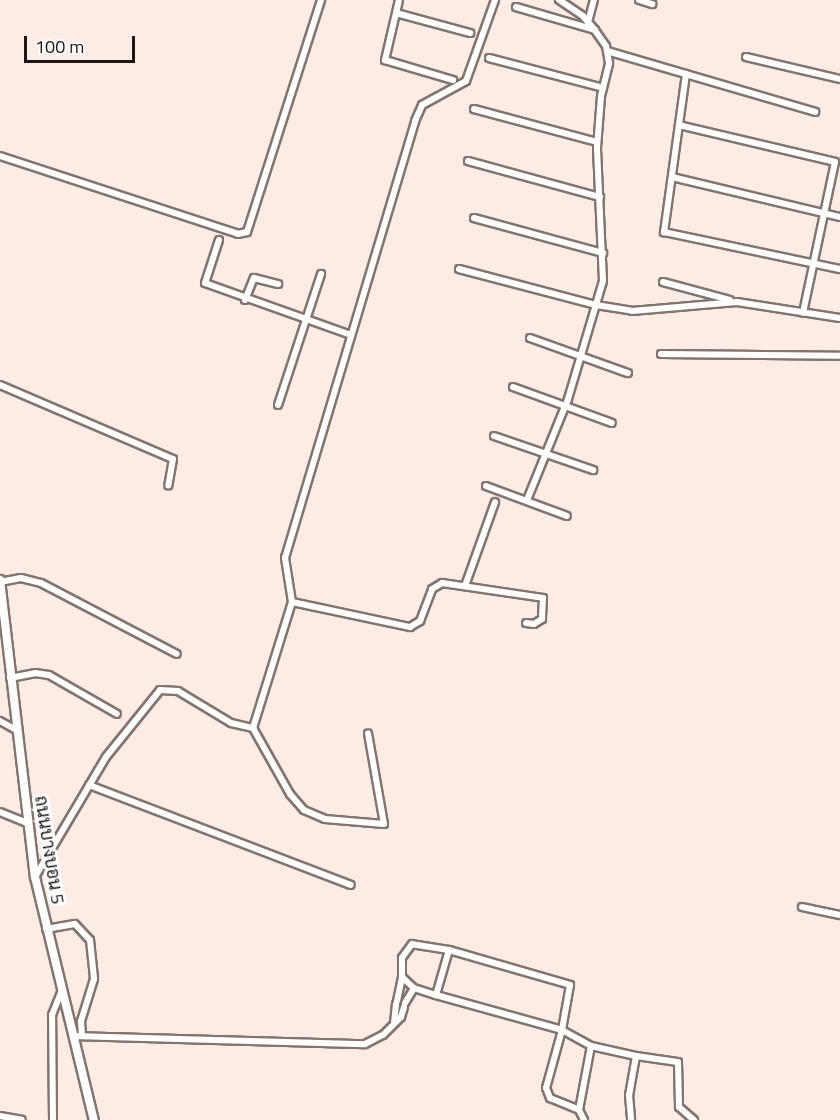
<!DOCTYPE html>
<meta charset="utf-8">
<style>
body{margin:0}
#map{position:relative;width:840px;height:1120px;overflow:hidden;background:#fdece5;font-family:"Titillium Web",Sarabun,sans-serif}
div>[style]{position:absolute}
[style*='--x']{left:calc(var(--x)*1px);top:calc(var(--y)*1px);width:calc(var(--w)*1px);rotate:calc(var(--a)*1deg)}
.roads{filter:drop-shadow(2px 0 #82746e) drop-shadow(-2px 0 #82746e) drop-shadow(0 2px #82746e) drop-shadow(0 -2px #82746e)}
.minor>*{height:6px;margin:-3px;padding:0 3px;transform-origin:3px;border-radius:3px;background:#fff}
.secondary>*{height:8px;margin:-4px;padding:0 4px;transform-origin:4px;border-radius:4px;background:#fff}
span{translate:-50% -50%;white-space:nowrap;text-align:center;line-height:1.15;-webkit-text-stroke:6px #fdfdfd;paint-order:stroke}
.street-label{font-size:18px;color:#1c1614}
.scale{position:absolute;left:24px;top:36px;width:111px;height:27px;box-sizing:border-box;border:3px solid #1c1614;border-top:0;padding-left:8px;font-size:18px;line-height:21px;white-space:nowrap;color:#1c1614;-webkit-text-stroke:4px #fdfdfd;paint-order:stroke}
</style>
<div id="map">
<div class="roads">
<div class="minor">
<i style="--x:399;--y:0;--w:62;--a:103.1"></i>
<i style="--x:385;--y:60;--w:71;--a:16.4"></i>
<i style="--x:639;--y:0;--w:14;--a:17"></i>
<i style="--x:516;--y:7;--w:82;--a:16.2"></i>
<i style="--x:396;--y:13;--w:77;--a:15.1"></i>
<i style="--x:588;--y:22;--w:23;--a:-75"></i>
<i style="--x:607;--y:51;--w:217;--a:16.3"></i>
<i style="--x:746;--y:57;--w:97;--a:13.2"></i>
<i style="--x:489;--y:58;--w:118;--a:14.7"></i>
<i style="--x:686;--y:74;--w:160;--a:97.9"></i>
<i style="--x:664;--y:232;--w:180;--a:11.9"></i>
<i style="--x:474;--y:109;--w:127;--a:15"></i>
<i style="--x:679;--y:125;--w:160;--a:13.3"></i>
<i style="--x:835;--y:162;--w:154;--a:102"></i>
<i style="--x:0;--y:156;--w:250;--a:18.1"></i>
<i style="--x:238;--y:234;--w:9;--a:-13"></i>
<i style="--x:247;--y:232;--w:244;--a:-72.3"></i>
<i style="--x:468;--y:161;--w:137;--a:15.3"></i>
<i style="--x:672;--y:177;--w:173;--a:13.4"></i>
<i style="--x:474;--y:218;--w:134;--a:15.2"></i>
<i style="--x:219;--y:240;--w:45;--a:108"></i>
<i style="--x:205;--y:283;--w:155;--a:19.6"></i>
<i style="--x:459;--y:269;--w:142;--a:14.7"></i>
<i style="--x:596;--y:305;--w:36;--a:9"></i>
<i style="--x:632;--y:311;--w:105;--a:-4.9"></i>
<i style="--x:737;--y:302;--w:104;--a:8.8"></i>
<i style="--x:663;--y:282;--w:69;--a:15"></i>
<i style="--x:245;--y:300;--w:24;--a:-68"></i>
<i style="--x:254;--y:278;--w:25;--a:14"></i>
<i style="--x:530;--y:338;--w:104;--a:19.7"></i>
<i style="--x:661;--y:354;--w:179;--a:0.6"></i>
<i style="--x:0;--y:385;--w:188;--a:23.2"></i>
<i style="--x:173;--y:459;--w:27;--a:100"></i>
<i style="--x:513;--y:387;--w:105;--a:20"></i>
<i style="--x:278;--y:405;--w:138;--a:-71.8"></i>
<i style="--x:494;--y:436;--w:105;--a:19"></i>
<i style="--x:486;--y:486;--w:86;--a:20.3"></i>
<i style="--x:527;--y:500;--w:109;--a:-67.9"></i>
<i style="--x:568;--y:399;--w:123;--a:-73.5"></i>
<i style="--x:603;--y:281;--w:133;--a:-92.6"></i>
<i style="--x:597;--y:148;--w:52;--a:-85.6"></i>
<i style="--x:601;--y:96;--w:34;--a:-76"></i>
<i style="--x:609;--y:63;--w:17;--a:-100"></i>
<i style="--x:606;--y:46;--w:19;--a:-125"></i>
<i style="--x:595;--y:30;--w:18;--a:-131"></i>
<i style="--x:583;--y:16;--w:29;--a:-146"></i>
<i style="--x:0;--y:582;--w:21;--a:-11"></i>
<i style="--x:21;--y:578;--w:21;--a:14"></i>
<i style="--x:41;--y:583;--w:153;--a:27.6"></i>
<i style="--x:465;--y:586;--w:89;--a:-70.3"></i>
<i style="--x:292;--y:602;--w:121;--a:12"></i>
<i style="--x:410;--y:627;--w:12;--a:-31"></i>
<i style="--x:420;--y:621;--w:34;--a:-69"></i>
<i style="--x:432;--y:589;--w:12;--a:-31"></i>
<i style="--x:442;--y:583;--w:102;--a:8.4"></i>
<i style="--x:543;--y:598;--w:21;--a:93"></i>
<i style="--x:542;--y:619;--w:9;--a:148"></i>
<i style="--x:534;--y:624;--w:8;--a:-173"></i>
<i style="--x:10;--y:678;--w:25;--a:-11"></i>
<i style="--x:35;--y:673;--w:14;--a:8"></i>
<i style="--x:49;--y:675;--w:78;--a:29.8"></i>
<i style="--x:0;--y:721;--w:18;--a:29"></i>
<i style="--x:253;--y:728;--w:132;--a:-72.8"></i>
<i style="--x:292;--y:602;--w:45;--a:-99"></i>
<i style="--x:285;--y:558;--w:456;--a:-73.4"></i>
<i style="--x:415;--y:121;--w:17;--a:-66"></i>
<i style="--x:422;--y:105;--w:50;--a:-28.6"></i>
<i style="--x:466;--y:81;--w:86;--a:-70.3"></i>
<i style="--x:253;--y:728;--w:76;--a:60.7"></i>
<i style="--x:290;--y:794;--w:21;--a:49"></i>
<i style="--x:304;--y:810;--w:23;--a:23"></i>
<i style="--x:325;--y:819;--w:59;--a:4.8"></i>
<i style="--x:384;--y:824;--w:92;--a:-100"></i>
<i style="--x:89;--y:785;--w:280;--a:20.9"></i>
<i style="--x:0;--y:812;--w:29;--a:22"></i>
<i style="--x:35;--y:877;--w:139;--a:-59.4"></i>
<i style="--x:106;--y:757;--w:86;--a:-51.1"></i>
<i style="--x:160;--y:690;--w:18;--a:3"></i>
<i style="--x:178;--y:691;--w:62;--a:31.1"></i>
<i style="--x:231;--y:723;--w:23;--a:13"></i>
<i style="--x:802;--y:907;--w:39;--a:12"></i>
<i style="--x:46;--y:929;--w:29;--a:-10"></i>
<i style="--x:75;--y:924;--w:22;--a:47"></i>
<i style="--x:90;--y:940;--w:39;--a:84"></i>
<i style="--x:94;--y:979;--w:44;--a:107.2"></i>
<i style="--x:81;--y:1021;--w:15;--a:86"></i>
<i style="--x:449;--y:950;--w:37;--a:-171"></i>
<i style="--x:412;--y:944;--w:17;--a:126"></i>
<i style="--x:402;--y:958;--w:19;--a:90"></i>
<i style="--x:402;--y:977;--w:16;--a:43"></i>
<i style="--x:414;--y:988;--w:23;--a:18"></i>
<i style="--x:436;--y:995;--w:131;--a:15.5"></i>
<i style="--x:562;--y:1030;--w:33;--a:29"></i>
<i style="--x:591;--y:1046;--w:46;--a:12.5"></i>
<i style="--x:636;--y:1056;--w:40;--a:100"></i>
<i style="--x:629;--y:1095;--w:25;--a:85"></i>
<i style="--x:436;--y:995;--w:47;--a:-73.9"></i>
<i style="--x:449;--y:950;--w:126;--a:16.1"></i>
<i style="--x:570;--y:985;--w:46;--a:100.1"></i>
<i style="--x:562;--y:1030;--w:60;--a:105.4"></i>
<i style="--x:546;--y:1088;--w:11;--a:68"></i>
<i style="--x:550;--y:1098;--w:31;--a:22"></i>
<i style="--x:579;--y:1110;--w:11;--a:63"></i>
<i style="--x:397;--y:1001;--w:25;--a:-78"></i>
<i style="--x:405;--y:1003;--w:17;--a:-59"></i>
<i style="--x:394;--y:1023;--w:19;--a:-84"></i>
<i style="--x:73;--y:1036;--w:292;--a:1.6"></i>
<i style="--x:365;--y:1044;--w:20;--a:-27"></i>
<i style="--x:383;--y:1035;--w:25;--a:-45"></i>
<i style="--x:401;--y:1017;--w:10;--a:-73"></i>
<i style="--x:636;--y:1056;--w:42;--a:8.1"></i>
<i style="--x:678;--y:1062;--w:45;--a:88.7"></i>
<i style="--x:679;--y:1107;--w:20;--a:41"></i>
<i style="--x:579;--y:1110;--w:65;--a:-79.4"></i>
<i style="--x:0;--y:1116;--w:22;--a:10"></i>
<i style="--x:53;--y:1120;--w:105;--a:-90.5"></i>
<i style="--x:52;--y:1015;--w:27;--a:-68"></i>
</div>
<div class="secondary">
<i style="--x:0;--y:580;--w:299;--a:83.3"></i>
<i style="--x:35;--y:877;--w:250;--a:76.4"></i>
</div>
</div>
<div class="street-label">
<span style="left:49px;top:850px;rotate:81deg">ถนนบางบอน 5</span>
</div>
<div class="scale">100 m</div>
</div>
